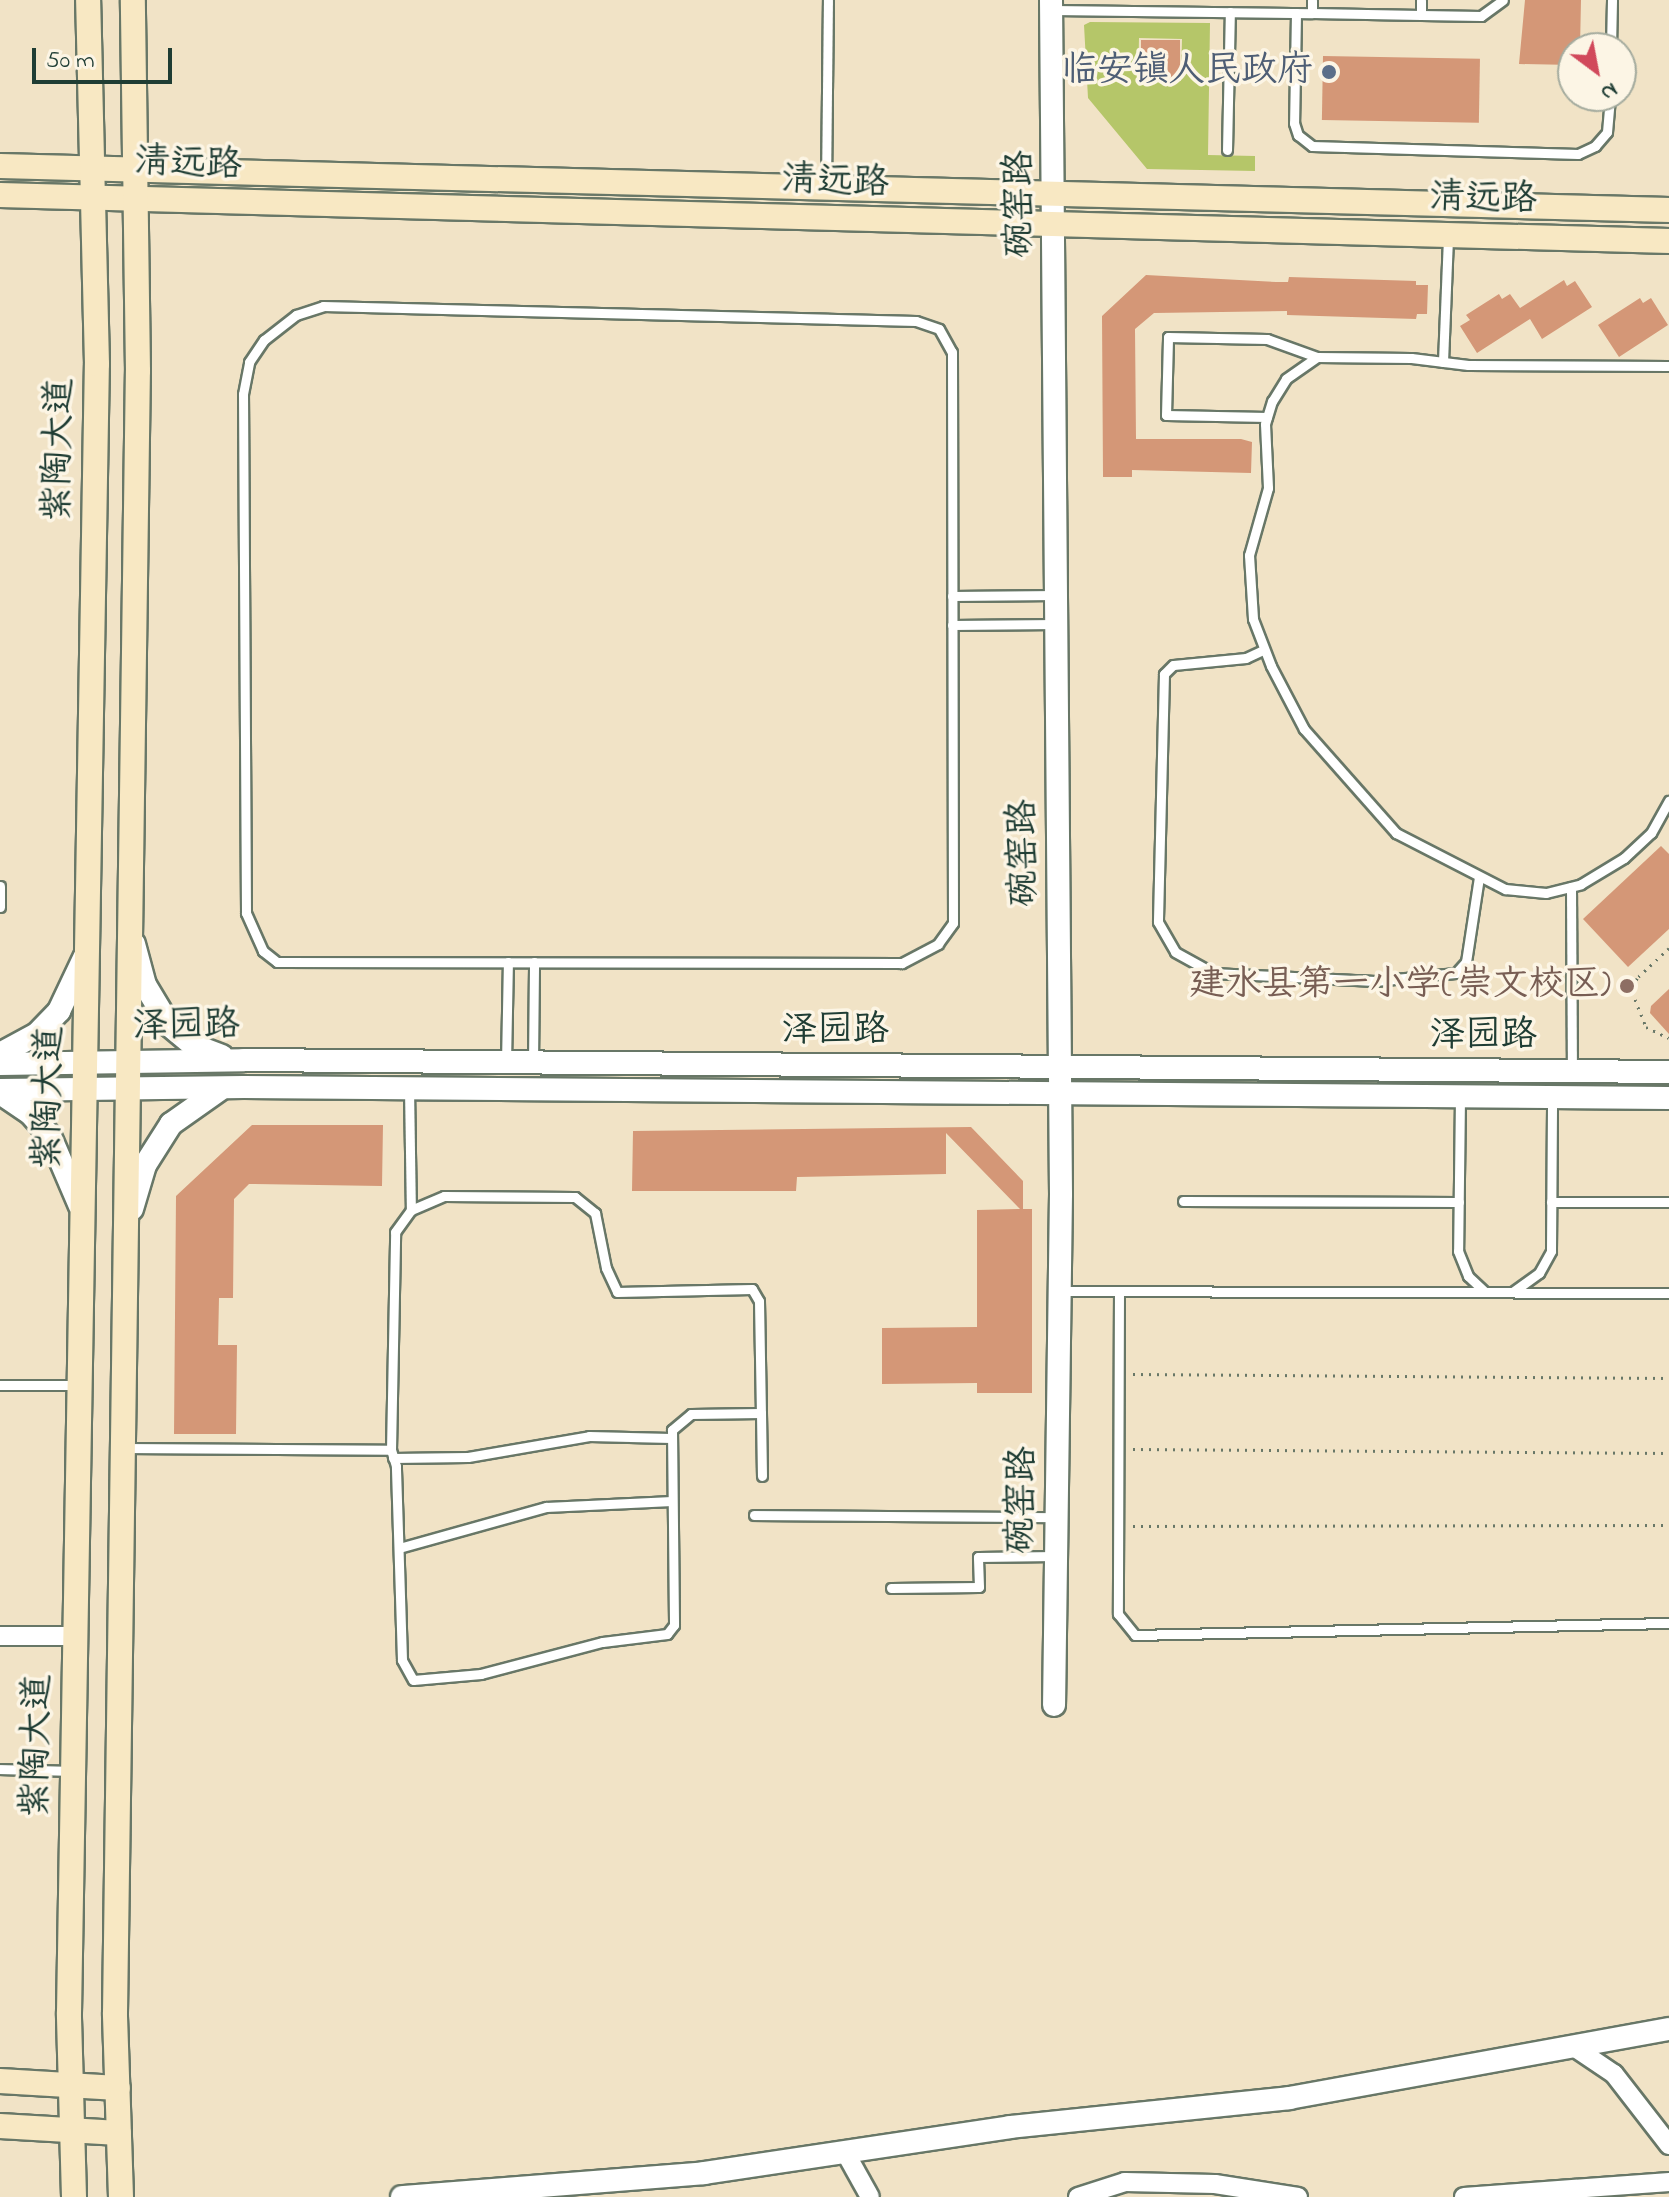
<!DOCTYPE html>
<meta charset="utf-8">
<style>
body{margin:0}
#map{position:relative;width:1669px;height:2197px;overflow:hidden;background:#f1e3c6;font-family:"Indie Flower","LXGW WenKai TC",sans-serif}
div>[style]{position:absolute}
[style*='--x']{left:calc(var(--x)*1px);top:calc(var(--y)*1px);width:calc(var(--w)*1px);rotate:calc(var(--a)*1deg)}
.green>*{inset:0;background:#b5c669}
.building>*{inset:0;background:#d49777;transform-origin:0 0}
.path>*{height:3px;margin-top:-1.5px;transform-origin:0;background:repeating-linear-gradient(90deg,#687767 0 2px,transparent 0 8px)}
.roads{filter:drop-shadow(2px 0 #687767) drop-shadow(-2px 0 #687767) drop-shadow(0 2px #687767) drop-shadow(0 -2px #687767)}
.service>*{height:9px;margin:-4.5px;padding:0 4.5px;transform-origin:4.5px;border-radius:4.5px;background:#fff}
.minor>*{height:18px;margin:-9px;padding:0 9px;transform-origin:9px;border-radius:9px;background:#fff}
.tertiary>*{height:22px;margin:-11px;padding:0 11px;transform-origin:11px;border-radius:11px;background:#fff}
.secondary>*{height:24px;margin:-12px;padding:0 12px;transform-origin:12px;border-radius:12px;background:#f8e8c3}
.dots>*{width:22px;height:22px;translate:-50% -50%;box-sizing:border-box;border:4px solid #fcf5e5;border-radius:50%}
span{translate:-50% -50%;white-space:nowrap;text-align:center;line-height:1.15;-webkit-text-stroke:7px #fcf5e5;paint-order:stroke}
.service-label{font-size:36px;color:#4e5e75}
.right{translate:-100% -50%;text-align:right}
.street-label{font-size:36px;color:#1f3d34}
.education-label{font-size:36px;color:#785e54}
.north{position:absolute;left:1557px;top:32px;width:80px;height:80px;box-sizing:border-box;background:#fcf5e5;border:2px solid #a4ab9e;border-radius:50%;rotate:148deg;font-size:22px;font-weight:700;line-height:32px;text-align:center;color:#1f3d34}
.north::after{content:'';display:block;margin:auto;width:28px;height:36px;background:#d1495b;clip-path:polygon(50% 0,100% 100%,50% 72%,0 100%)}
.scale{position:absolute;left:32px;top:48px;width:140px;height:36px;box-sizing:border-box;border:4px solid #1f3d34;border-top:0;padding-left:10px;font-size:24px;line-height:28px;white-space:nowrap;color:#1f3d34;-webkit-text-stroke:6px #fcf5e5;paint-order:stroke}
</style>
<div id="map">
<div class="green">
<i style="clip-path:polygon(evenodd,1090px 22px,1210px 23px,1208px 155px,1255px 156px,1255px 171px,1147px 169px,1088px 98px,1084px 25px,1090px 22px,1139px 38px,1182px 39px,1181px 81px,1138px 80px,1139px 38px)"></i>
</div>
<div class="building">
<i style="clip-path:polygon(1525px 0,1581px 0,1580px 48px,1573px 48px,1573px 65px,1519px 64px)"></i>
<i style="left:1141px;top:40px;width:39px;height:40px"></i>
<i style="left:1323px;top:56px;width:157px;height:64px;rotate:1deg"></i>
<i style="clip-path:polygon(1146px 275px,1276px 282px,1288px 282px,1289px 277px,1416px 281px,1416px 285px,1428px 285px,1427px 314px,1417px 314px,1416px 319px,1287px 315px,1287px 311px,1154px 313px,1135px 329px,1136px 439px,1241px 439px,1252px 442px,1251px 473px,1132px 470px,1132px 477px,1103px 477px,1102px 316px)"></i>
<i style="clip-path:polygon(1564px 280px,1567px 286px,1575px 281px,1592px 307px,1542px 339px,1530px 319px,1477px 353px,1460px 326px,1470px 320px,1466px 315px,1499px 294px,1502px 299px,1510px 294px,1520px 308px)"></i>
<i style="clip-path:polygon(1640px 298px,1643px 303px,1651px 298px,1668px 325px,1619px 357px,1598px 325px)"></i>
<i style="clip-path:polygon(1661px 846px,1669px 854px,1669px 929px,1628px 967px,1583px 919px)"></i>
<i style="clip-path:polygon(1669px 989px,1669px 1034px,1650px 1013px,1651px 1006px)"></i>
<i style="clip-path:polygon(252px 1125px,383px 1125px,382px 1186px,249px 1184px,234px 1199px,233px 1298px,219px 1298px,218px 1345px,237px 1345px,236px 1434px,174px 1434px,176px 1196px)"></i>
<i style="clip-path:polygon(971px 1127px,1023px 1181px,1023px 1209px,1032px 1209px,1032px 1393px,977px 1393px,977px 1383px,882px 1384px,882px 1328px,977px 1327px,977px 1210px,1020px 1209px,946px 1133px,946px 1174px,797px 1177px,796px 1191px,632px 1191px,633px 1131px)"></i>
</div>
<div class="path">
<i style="--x:1669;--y:948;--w:44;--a:136.8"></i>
<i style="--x:1637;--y:978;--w:15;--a:110"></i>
<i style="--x:1632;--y:992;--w:38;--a:68"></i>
<i style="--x:1646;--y:1027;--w:25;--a:26"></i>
<i style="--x:1133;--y:1374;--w:536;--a:0.43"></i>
<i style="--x:1133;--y:1449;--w:536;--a:0.43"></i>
<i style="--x:1133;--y:1526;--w:536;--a:-0.11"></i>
</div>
<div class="roads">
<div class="service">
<i style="--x:1053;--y:10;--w:259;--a:0.7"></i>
<i style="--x:1312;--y:13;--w:13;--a:-90"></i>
<i style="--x:1296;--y:13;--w:110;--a:91"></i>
<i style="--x:1294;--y:123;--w:13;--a:72"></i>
<i style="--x:1298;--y:135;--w:18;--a:38"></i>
<i style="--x:1312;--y:146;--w:266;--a:1.7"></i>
<i style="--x:1578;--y:154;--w:19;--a:-25"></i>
<i style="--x:1595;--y:146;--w:18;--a:-49"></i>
<i style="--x:1607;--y:132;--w:36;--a:-85"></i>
<i style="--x:1312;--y:13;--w:109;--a:1.1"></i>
<i style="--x:1421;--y:15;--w:15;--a:-90"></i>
<i style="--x:1421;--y:15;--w:60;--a:1"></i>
<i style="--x:1481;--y:16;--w:27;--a:-36"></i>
<i style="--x:1611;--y:48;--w:48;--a:-88.8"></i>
<i style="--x:1227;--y:150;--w:138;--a:-88.8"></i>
<i style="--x:826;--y:187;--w:187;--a:-89.4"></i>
<i style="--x:323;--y:306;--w:593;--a:1.45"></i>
<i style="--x:916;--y:321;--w:24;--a:19"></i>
<i style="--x:939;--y:329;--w:26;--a:61"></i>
<i style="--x:952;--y:352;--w:571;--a:89.9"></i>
<i style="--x:953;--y:923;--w:26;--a:126"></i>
<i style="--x:938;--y:944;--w:41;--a:152.2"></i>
<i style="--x:902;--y:963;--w:625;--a:-179.91"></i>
<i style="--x:277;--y:962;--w:18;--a:-142"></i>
<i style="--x:263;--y:951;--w:42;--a:-114.1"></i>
<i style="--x:246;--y:913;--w:519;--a:-90.33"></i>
<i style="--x:243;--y:394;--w:33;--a:-79"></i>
<i style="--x:249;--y:362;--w:27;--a:-56"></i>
<i style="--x:264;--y:340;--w:41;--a:-38"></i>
<i style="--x:296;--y:315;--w:28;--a:-18"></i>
<i style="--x:1443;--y:362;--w:125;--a:-87.7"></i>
<i style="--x:1669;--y:366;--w:201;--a:-179.7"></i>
<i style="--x:1468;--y:365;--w:57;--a:-173"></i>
<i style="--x:1411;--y:358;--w:94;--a:-179.4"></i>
<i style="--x:1317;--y:357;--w:38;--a:145"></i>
<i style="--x:1286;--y:379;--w:26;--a:122"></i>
<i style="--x:1272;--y:401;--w:24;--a:107"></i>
<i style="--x:1265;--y:424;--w:64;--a:87.3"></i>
<i style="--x:1268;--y:488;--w:70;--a:105.8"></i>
<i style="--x:1249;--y:555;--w:64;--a:86.4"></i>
<i style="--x:1253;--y:619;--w:50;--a:69"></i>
<i style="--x:1271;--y:666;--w:71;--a:62.4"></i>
<i style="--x:1304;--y:729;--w:139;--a:48.5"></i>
<i style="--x:1396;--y:833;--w:123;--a:27.2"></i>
<i style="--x:1505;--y:889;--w:41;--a:5.6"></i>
<i style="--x:1546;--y:893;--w:36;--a:-14"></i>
<i style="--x:1581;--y:884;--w:50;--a:-31.2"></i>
<i style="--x:1624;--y:858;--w:37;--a:-43"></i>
<i style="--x:1651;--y:833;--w:37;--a:-61"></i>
<i style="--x:1267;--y:417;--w:101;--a:-178.9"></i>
<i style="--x:1166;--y:415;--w:78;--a:-88.5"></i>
<i style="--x:1168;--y:337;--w:99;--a:1.2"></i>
<i style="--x:1267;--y:339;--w:53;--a:19.8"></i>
<i style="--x:952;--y:596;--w:105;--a:-0.5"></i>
<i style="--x:952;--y:625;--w:105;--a:-0.5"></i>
<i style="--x:1263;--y:650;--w:19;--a:155"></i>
<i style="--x:1246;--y:658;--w:73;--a:174.5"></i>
<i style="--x:1173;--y:665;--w:13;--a:135"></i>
<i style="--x:1164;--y:674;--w:248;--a:91.4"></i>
<i style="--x:1158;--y:922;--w:34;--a:60"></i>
<i style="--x:1175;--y:952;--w:43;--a:28.9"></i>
<i style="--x:1213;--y:973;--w:162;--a:2.8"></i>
<i style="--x:1375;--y:981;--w:81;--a:-5.6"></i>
<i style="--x:1456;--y:973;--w:15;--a:-48"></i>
<i style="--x:1466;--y:962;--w:86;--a:-81.3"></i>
<i style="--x:0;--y:886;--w:21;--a:90"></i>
<i style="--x:1571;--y:887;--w:184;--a:89.7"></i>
<i style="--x:506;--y:1063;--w:101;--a:-88.9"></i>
<i style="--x:533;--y:1063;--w:101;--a:-89.4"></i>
<i style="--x:409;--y:1088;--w:122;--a:89.1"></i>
<i style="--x:1460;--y:1097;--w:154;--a:90.7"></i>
<i style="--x:1458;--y:1251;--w:27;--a:68"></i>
<i style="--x:1468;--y:1276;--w:23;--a:43"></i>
<i style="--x:1183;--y:1201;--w:276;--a:0.2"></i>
<i style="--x:1551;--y:1202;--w:118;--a:0"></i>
<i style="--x:1060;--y:1291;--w:609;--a:0.19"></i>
<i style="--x:1119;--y:1291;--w:323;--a:90.2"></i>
<i style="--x:1118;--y:1614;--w:27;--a:51"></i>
<i style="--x:1135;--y:1635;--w:534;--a:-1.29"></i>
<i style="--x:1514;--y:1291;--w:31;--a:-36"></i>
<i style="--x:1539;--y:1273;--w:25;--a:-61"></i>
<i style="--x:1551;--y:1251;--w:153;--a:-89.6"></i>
<i style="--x:0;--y:1385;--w:77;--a:0"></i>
<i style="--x:761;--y:1413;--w:70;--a:179.2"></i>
<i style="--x:691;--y:1414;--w:25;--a:140"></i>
<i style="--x:672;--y:1430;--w:195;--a:89.4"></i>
<i style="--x:674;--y:1625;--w:11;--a:128"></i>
<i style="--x:667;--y:1634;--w:65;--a:173"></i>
<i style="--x:602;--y:1642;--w:125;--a:165.2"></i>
<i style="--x:481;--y:1674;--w:68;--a:175"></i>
<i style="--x:413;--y:1680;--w:23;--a:-119"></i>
<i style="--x:402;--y:1660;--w:194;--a:-91.8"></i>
<i style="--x:396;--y:1466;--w:17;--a:-107"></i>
<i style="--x:391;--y:1450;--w:218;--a:-88.9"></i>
<i style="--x:395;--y:1232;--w:27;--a:-54"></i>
<i style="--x:411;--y:1210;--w:36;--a:-23"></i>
<i style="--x:444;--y:1196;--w:131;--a:0.4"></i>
<i style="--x:575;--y:1197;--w:26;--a:39"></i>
<i style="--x:595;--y:1213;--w:56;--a:78.7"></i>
<i style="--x:606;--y:1268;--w:26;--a:65"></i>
<i style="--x:617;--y:1292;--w:135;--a:-1.3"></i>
<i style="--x:752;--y:1289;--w:14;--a:60"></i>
<i style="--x:759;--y:1301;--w:112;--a:89"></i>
<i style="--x:761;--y:1413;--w:63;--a:89.1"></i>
<i style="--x:124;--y:1448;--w:267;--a:0.4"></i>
<i style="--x:393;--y:1458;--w:75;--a:-0.8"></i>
<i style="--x:468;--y:1457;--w:123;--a:-9.8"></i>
<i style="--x:589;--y:1436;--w:82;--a:1.4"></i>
<i style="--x:754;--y:1515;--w:303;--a:0.4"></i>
<i style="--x:399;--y:1548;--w:153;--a:-15.6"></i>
<i style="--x:546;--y:1507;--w:126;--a:-2.7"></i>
<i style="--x:891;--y:1588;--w:88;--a:-0.7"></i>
<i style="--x:979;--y:1587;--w:30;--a:-92"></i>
<i style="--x:978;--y:1557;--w:78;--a:-0.7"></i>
<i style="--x:0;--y:1769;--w:70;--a:1.6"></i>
</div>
<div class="minor">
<i style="--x:0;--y:1636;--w:75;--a:0"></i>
<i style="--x:1574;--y:2047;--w:48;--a:34"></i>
<i style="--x:1614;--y:2074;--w:90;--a:52.2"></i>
<i style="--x:845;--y:2152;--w:51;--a:60.9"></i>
<i style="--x:1078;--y:2197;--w:49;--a:-17.7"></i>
<i style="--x:1125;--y:2182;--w:90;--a:1.3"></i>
<i style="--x:1215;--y:2184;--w:84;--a:8.9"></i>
<i style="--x:1464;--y:2197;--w:206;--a:-4.2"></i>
</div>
<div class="tertiary">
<i style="--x:1051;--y:0;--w:1194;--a:89.52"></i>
<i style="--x:1061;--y:1194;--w:511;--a:90.78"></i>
<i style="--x:134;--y:944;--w:42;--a:75"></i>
<i style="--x:145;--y:985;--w:47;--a:59"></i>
<i style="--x:169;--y:1025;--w:31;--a:40"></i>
<i style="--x:193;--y:1045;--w:31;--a:21"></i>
<i style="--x:0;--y:1054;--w:42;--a:-28.4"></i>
<i style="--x:37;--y:1034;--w:32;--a:-46"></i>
<i style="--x:59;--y:1011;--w:59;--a:-64.7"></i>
<i style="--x:0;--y:1064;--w:244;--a:-0.9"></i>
<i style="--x:244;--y:1060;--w:1425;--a:0.48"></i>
<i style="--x:0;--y:1090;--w:244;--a:-0.7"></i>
<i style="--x:244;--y:1087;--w:1425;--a:0.44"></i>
<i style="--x:0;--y:1093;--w:36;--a:34"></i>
<i style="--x:30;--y:1113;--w:30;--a:49"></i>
<i style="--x:50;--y:1136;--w:76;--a:66.8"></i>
<i style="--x:132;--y:1209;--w:46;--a:-73.5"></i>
<i style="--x:145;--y:1165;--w:49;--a:-57.6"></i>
<i style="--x:171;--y:1124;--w:62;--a:-35.2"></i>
<i style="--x:402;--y:2197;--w:303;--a:-4.5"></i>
<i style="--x:704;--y:2173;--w:309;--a:-8.5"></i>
<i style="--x:1010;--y:2127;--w:281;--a:-5.9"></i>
<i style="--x:1289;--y:2098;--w:386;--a:-10.3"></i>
</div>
<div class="secondary">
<i style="--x:0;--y:166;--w:1670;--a:1.51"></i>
<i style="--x:0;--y:195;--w:1670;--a:1.58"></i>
<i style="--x:0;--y:2081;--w:118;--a:3.4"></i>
<i style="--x:0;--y:2126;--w:119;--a:3.4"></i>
<i style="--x:74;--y:2197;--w:184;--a:-91.6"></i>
<i style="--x:69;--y:2013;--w:1649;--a:-89.03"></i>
<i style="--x:97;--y:364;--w:364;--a:-91.4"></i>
<i style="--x:121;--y:2197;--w:184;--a:-91.9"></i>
<i style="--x:115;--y:2013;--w:1642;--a:-89.2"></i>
<i style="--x:138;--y:371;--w:371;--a:-90.8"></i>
</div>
</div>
<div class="dots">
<i style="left:1329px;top:72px;background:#5c6f8a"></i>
<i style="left:1627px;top:986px;background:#8d6e63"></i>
</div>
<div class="service-label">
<span class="right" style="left:1313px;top:72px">临安镇人民政府</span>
</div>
<div class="street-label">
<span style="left:188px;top:165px;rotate:2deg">清远路</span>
<span style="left:835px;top:183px;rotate:2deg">清远路</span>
<span style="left:1483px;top:200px;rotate:1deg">清远路</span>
<span style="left:1021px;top:204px;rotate:-90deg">碗窑路</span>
<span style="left:60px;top:450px;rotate:-89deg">紫陶大道</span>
<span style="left:1025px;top:853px;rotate:-91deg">碗窑路</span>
<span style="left:186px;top:1027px;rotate:-1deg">泽园路</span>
<span style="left:835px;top:1032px">泽园路</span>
<span style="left:1483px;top:1037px">泽园路</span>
<span style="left:50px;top:1098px;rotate:-89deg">紫陶大道</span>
<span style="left:1023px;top:1500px;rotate:-89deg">碗窑路</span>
<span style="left:38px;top:1746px;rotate:-89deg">紫陶大道</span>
</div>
<div class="education-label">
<span class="right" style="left:1611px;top:986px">建水县第一小学(崇文校区)</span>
</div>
<div class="north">N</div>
<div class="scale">50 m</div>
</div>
